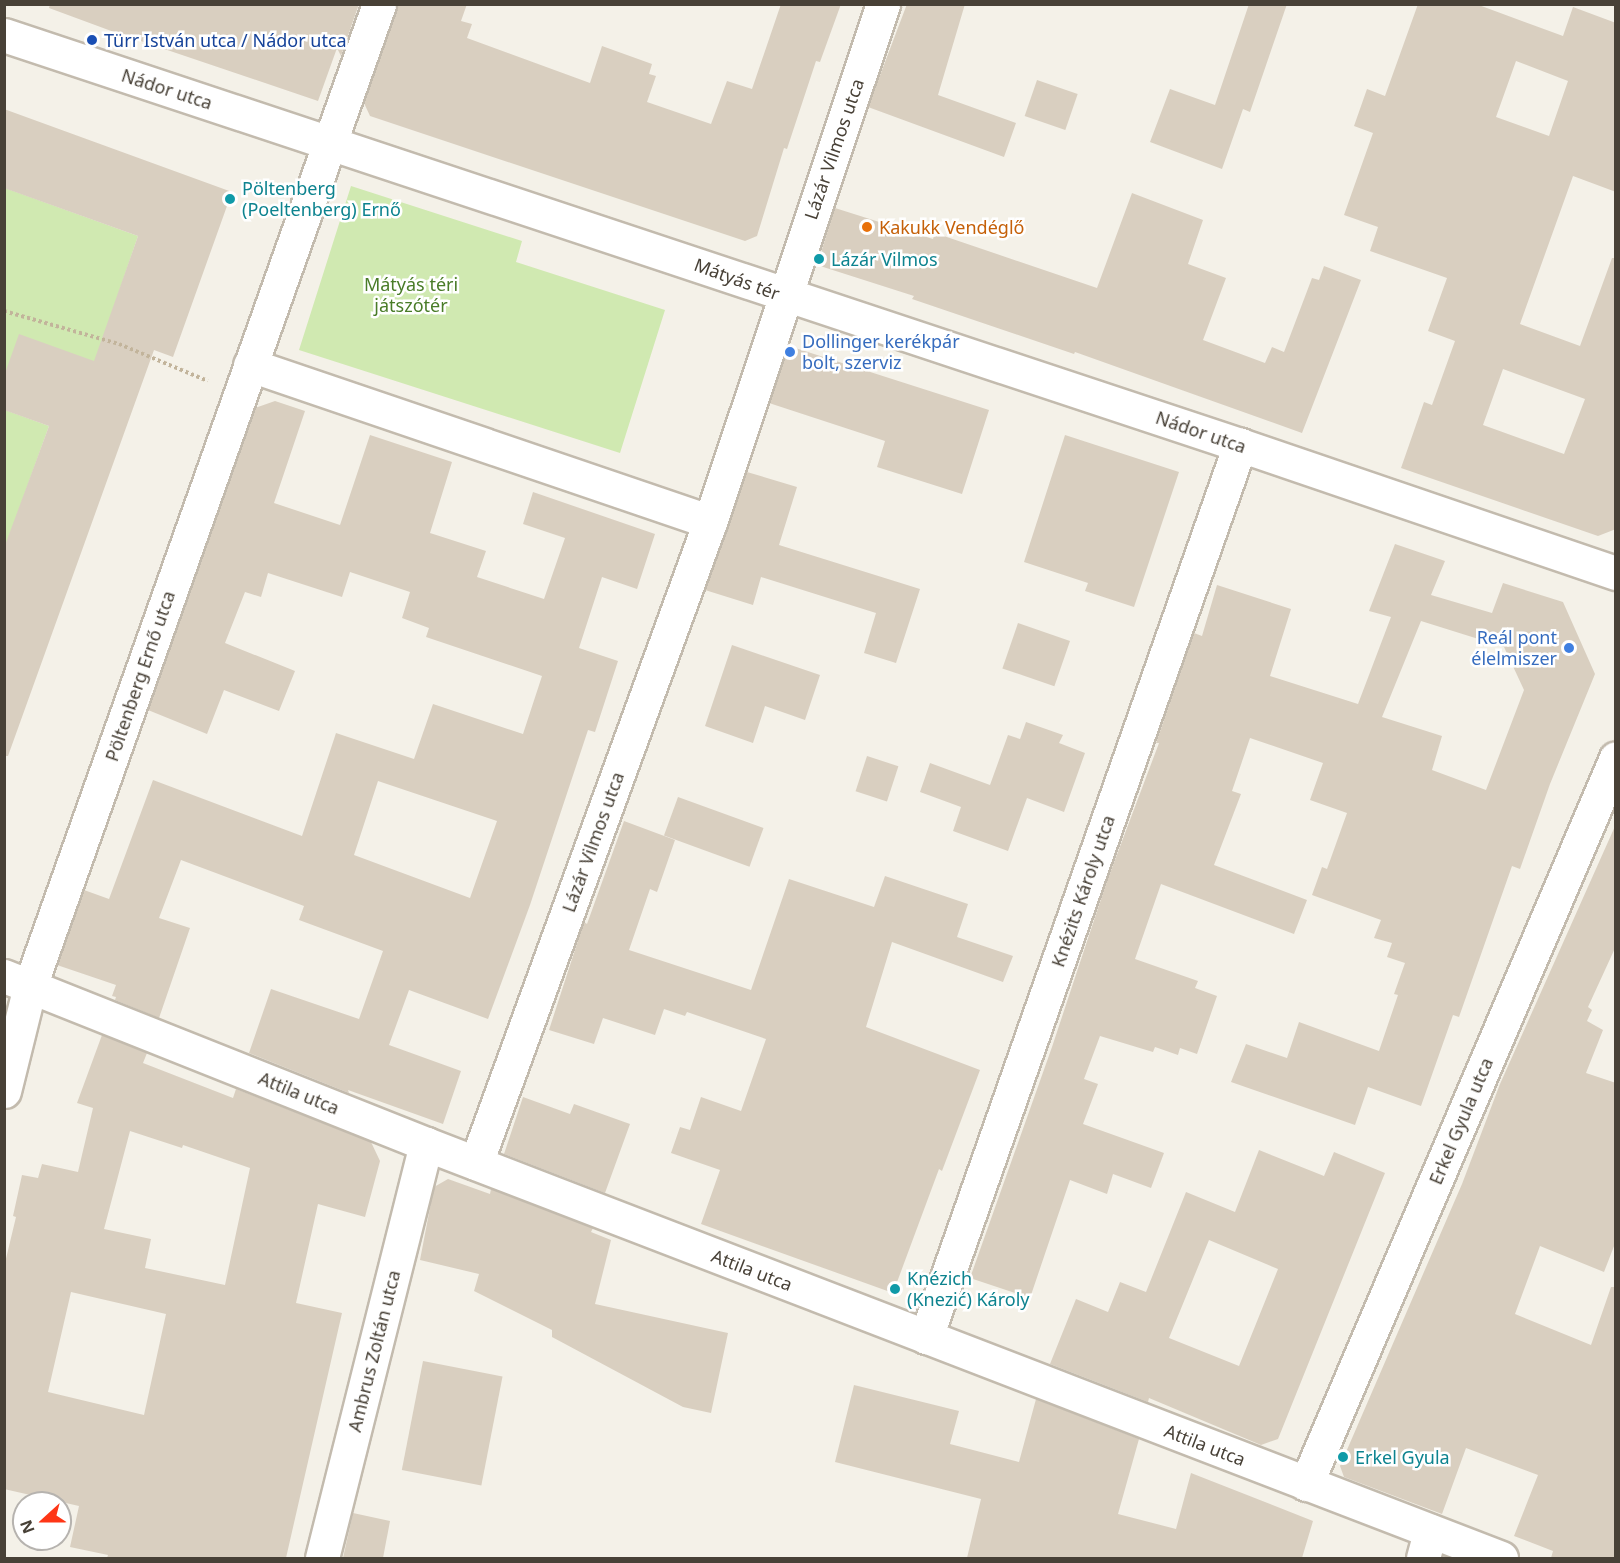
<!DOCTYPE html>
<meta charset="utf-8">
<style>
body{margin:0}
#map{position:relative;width:1620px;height:1563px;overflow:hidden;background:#f4f1e8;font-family:"Noto Sans",sans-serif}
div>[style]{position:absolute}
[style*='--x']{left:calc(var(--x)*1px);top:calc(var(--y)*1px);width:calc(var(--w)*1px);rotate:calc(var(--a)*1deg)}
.green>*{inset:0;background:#d0e9b1}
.building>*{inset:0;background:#d9cfc0;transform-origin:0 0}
.path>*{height:4px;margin-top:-2px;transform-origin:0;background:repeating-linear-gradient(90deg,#c2b49b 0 3px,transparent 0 6px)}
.roads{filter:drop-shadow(2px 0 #c3bbae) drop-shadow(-2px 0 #c3bbae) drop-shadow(0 2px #c3bbae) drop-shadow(0 -2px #c3bbae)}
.minor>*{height:33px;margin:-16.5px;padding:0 16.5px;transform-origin:16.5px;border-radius:16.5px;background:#fff}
.dots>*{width:16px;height:16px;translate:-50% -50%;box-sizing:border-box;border:3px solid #fff;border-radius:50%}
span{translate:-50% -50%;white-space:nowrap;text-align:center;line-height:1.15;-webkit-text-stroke:5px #fff;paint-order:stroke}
.transit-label{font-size:18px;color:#164399}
.left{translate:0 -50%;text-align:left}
.street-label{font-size:18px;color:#484137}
.culture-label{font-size:18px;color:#0d838f}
.food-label{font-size:18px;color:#c56008}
.park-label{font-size:18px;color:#497c28}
.shop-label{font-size:18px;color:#366cbe}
.right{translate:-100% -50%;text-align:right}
.frame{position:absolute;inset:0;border:6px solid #484137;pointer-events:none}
.north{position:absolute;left:12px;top:1491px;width:60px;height:60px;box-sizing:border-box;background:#fff;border:2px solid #b6b3af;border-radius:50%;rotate:249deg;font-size:16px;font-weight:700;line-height:24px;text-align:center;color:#484137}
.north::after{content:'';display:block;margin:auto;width:21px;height:27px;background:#fe3616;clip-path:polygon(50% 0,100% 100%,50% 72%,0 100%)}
</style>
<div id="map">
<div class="green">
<i style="clip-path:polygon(351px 186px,522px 241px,516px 262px,665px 310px,620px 453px,299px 350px)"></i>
<i style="clip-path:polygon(5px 188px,138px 236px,95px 362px,5px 376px)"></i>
<i style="clip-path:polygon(5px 410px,49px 426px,5px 548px)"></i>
</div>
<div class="building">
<i style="clip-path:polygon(50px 4px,359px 4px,341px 56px,337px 48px,318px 101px,114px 32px,49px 8px)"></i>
<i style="clip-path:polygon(397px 4px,467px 4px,461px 21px,472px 24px,467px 38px,590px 83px,602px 46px,652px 64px,649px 74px,656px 76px,647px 102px,711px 124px,727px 81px,752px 89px,781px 4px,841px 4px,820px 62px,816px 61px,787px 149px,784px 148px,757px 236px,745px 241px,370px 116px,364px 103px)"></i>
<i style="clip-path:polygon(907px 4px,965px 4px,938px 95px,1016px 123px,1004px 157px,868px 107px)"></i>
<i style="clip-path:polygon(1249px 4px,1287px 4px,1250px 112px,1243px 109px,1222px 169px,1150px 142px,1170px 89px,1215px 105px)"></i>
<i style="clip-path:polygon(evenodd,1418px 4px,1476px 4px,1563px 36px,1573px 7px,1616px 23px,1616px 192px,1573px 176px,1520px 324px,1580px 346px,1612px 258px,1616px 258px,1616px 529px,1598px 536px,1401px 468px,1424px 402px,1432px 405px,1455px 341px,1428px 331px,1447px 278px,1370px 251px,1378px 227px,1344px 215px,1373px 133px,1354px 126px,1367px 89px,1385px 96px,1418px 4px,1516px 61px,1568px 81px,1549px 136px,1496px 117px,1516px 61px,1418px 4px,1503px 369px,1585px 399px,1564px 454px,1483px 425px,1503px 369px)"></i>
<i style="left:1037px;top:80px;width:43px;height:38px;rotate:19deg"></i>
<i style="clip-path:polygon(4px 109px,232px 192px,173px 357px,154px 350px,8px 756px,4px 756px,4px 548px,49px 426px,4px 410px,4px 376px,19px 334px,94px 361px,138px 236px,4px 188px)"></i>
<i style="clip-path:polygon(1132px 193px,1203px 220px,1188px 264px,1226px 278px,1203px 340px,1265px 363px,1272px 347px,1284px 352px,1312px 278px,1319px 280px,1324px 266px,1361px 280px,1302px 433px,1075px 352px,1074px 354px,912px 299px,914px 296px,817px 265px,835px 208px,933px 239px,935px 233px,1097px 288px)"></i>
<i style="clip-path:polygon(789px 346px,989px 410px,962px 494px,877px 467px,885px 441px,769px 403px)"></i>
<i style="clip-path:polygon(evenodd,275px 401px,305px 411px,274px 503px,340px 525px,370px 435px,452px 462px,430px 533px,486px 551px,477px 577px,544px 599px,565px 538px,523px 524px,533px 492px,655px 534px,637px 589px,602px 577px,579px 648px,618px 661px,595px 732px,588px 730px,530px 905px,488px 1019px,409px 990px,389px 1045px,461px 1071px,443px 1124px,348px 1090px,349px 1093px,249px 1053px,271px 989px,359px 1019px,383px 951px,299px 920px,304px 906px,181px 860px,159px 918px,190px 928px,159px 1018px,115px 1000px,116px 997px,112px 996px,116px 985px,57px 965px,84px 890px,109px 899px,153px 780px,302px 836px,336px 733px,414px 759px,433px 704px,523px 734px,542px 676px,426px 637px,429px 628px,402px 618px,410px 592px,350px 572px,342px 597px,268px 573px,261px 597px,245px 592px,225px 643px,295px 671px,279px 711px,224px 690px,207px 734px,148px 710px,255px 408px,275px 401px,378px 781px,497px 821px,470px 898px,354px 855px,378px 781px)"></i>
<i style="clip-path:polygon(1065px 435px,1179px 472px,1134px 607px,1085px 591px,1088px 583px,1024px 562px)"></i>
<i style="clip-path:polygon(747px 472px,797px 487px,779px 545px,920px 589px,896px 663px,864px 653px,876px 613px,761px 577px,753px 605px,705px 590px)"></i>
<i style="clip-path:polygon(evenodd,1395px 544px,1445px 561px,1431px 595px,1492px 613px,1503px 583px,1563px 602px,1595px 674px,1550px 784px,1520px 869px,1512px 866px,1459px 1017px,1453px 1015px,1421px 1106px,1368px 1087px,1355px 1125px,1231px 1082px,1246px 1044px,1287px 1058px,1299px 1022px,1379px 1051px,1398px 995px,1394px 994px,1405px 963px,1387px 957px,1392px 943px,1374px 938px,1381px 920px,1312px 895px,1322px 867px,1327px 869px,1347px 813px,1310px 800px,1323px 763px,1250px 738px,1232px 791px,1241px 794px,1214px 865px,1307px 900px,1294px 934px,1161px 884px,1135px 959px,1198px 981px,1195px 988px,1217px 996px,1197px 1054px,1180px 1048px,1178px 1055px,1155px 1047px,1153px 1052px,1100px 1036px,1084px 1079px,1098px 1084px,1083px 1124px,1164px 1153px,1151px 1188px,1113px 1174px,1107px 1194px,1070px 1180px,1030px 1298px,970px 1278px,1052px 1047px,1107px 881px,1159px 743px,1156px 743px,1194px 633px,1202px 636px,1217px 585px,1291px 609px,1270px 676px,1358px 704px,1391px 617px,1369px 611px,1395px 544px,1421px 621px,1504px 647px,1524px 690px,1486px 790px,1432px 770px,1442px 736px,1382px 717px,1421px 621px)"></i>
<i style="left:1018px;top:623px;width:55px;height:48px;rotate:19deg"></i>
<i style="clip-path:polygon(732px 645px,820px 675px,805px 720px,765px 706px,753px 743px,705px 726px)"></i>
<i style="clip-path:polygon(1026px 722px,1063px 735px,1059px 743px,1085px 753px,1064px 812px,1027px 798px,1008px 851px,953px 831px,961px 807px,920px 792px,930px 763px,990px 785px,1008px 735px,1020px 739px)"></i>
<i style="left:867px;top:756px;width:33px;height:37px;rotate:18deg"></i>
<i style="left:678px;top:797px;width:91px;height:41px;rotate:20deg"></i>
<i style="clip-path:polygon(624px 821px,675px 840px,657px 892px,650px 889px,629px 950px,751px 990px,789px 879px,874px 907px,885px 876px,968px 904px,957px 937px,1013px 956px,1003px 982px,892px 942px,866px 1027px,980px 1070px,942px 1171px,939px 1169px,893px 1293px,701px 1224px,720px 1170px,671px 1153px,680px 1127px,690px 1130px,701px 1097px,741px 1111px,766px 1039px,687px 1012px,685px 1016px,664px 1009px,655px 1035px,603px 1018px,594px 1044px,549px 1030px,584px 922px,587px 924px)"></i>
<i style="clip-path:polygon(1616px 824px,1616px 946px,1588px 1007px,1592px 1010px,1587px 1021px,1603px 1030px,1586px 1073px,1616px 1083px,1616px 1241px,1604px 1272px,1540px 1246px,1515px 1314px,1591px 1345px,1611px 1287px,1616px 1287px,1616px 1558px,1551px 1558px,1553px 1551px,1514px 1536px,1538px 1475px,1466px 1448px,1442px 1514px,1344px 1477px,1340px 1466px,1462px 1184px,1500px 1084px)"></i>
<i style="clip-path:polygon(evenodd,102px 1035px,147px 1053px,143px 1063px,233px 1098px,236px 1089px,371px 1142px,380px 1161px,365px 1217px,318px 1204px,296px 1303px,342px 1313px,286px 1558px,107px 1558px,108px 1555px,70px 1547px,79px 1506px,4px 1489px,4px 1267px,16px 1217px,13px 1216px,22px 1175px,38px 1178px,42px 1164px,78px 1172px,93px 1108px,77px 1103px,102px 1035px,130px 1131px,182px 1148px,183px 1145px,250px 1168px,225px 1285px,145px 1268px,151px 1239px,104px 1229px,130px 1131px,102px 1035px,71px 1292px,166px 1314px,144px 1415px,48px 1392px,71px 1292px)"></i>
<i style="clip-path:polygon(523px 1097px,570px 1114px,574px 1104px,630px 1124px,605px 1193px,504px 1154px)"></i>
<i style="clip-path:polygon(evenodd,1259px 1150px,1324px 1176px,1334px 1152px,1385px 1173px,1278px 1439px,1261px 1445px,1149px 1398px,1148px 1402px,1050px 1364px,1076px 1299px,1108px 1312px,1120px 1282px,1146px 1292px,1186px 1192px,1235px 1212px,1259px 1150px,1209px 1240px,1278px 1269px,1239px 1366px,1169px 1338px,1209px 1240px)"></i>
<i style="clip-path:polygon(448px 1179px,490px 1194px,491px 1189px,593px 1228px,591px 1232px,611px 1240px,595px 1304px,728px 1333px,711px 1413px,683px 1407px,552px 1337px,552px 1330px,474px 1291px,479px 1274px,420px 1260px,434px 1187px)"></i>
<i style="left:423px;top:1361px;width:81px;height:111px;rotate:11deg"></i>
<i style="clip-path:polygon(854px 1385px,959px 1411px,950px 1444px,1019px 1462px,1036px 1399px,1139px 1439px,1118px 1514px,1176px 1529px,1191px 1473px,1313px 1521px,1302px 1558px,967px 1558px,981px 1499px,835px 1462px)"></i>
<i style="clip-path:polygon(353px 1513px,390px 1521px,383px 1558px,343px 1558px)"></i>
</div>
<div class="path">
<i style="--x:4;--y:311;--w:120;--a:16"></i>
<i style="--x:119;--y:344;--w:96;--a:22.6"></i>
</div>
<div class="roads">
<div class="minor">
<i style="--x:4;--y:35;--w:1302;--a:18.35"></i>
<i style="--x:1240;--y:445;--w:397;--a:18.8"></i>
<i style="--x:250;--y:365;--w:486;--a:18.8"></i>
<i style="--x:4;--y:976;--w:454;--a:21.7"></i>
<i style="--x:426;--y:1144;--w:1152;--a:21.06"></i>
<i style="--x:4;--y:1091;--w:108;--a:-76.1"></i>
<i style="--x:30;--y:986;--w:1042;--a:-70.43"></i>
<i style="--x:476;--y:1163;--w:682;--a:-69.95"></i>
<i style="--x:710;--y:522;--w:546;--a:-71.53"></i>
<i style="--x:926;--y:1337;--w:946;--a:-70.61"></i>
<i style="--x:1306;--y:1484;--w:789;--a:-66.88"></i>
<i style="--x:322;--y:1558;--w:427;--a:-75.9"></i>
<i style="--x:1423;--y:1558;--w:28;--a:-75"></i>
</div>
</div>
<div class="dots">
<i style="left:92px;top:40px;background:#1a4fb4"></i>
<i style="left:230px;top:199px;background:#0f9aa8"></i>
<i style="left:867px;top:227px;background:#e8710a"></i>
<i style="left:819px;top:259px;background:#0f9aa8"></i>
<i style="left:790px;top:352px;background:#3f7fe0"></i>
<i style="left:1569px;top:648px;background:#3f7fe0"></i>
<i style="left:895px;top:1289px;background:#0f9aa8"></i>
<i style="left:1343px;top:1457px;background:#0f9aa8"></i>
</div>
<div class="transit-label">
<span class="left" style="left:104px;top:40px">Türr István utca / Nádor utca</span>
</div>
<div class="street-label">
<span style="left:167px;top:89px;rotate:18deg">Nádor utca</span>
<span style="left:834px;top:149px;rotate:-71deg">Lázár Vilmos utca</span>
<span style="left:737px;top:279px;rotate:20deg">Mátyás tér</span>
<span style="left:1201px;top:432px;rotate:19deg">Nádor utca</span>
<span style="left:140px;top:676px;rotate:-71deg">Pöltenberg Ernő utca</span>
<span style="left:593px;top:842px;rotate:-70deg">Lázár Vilmos utca</span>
<span style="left:1083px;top:891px;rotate:-71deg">Knézits Károly utca</span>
<span style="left:299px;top:1093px;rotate:22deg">Attila utca</span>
<span style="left:1461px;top:1121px;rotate:-67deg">Erkel Gyula utca</span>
<span style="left:752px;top:1270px;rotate:21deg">Attila utca</span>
<span style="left:374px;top:1351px;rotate:-76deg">Ambrus Zoltán utca</span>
<span style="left:1205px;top:1445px;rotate:21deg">Attila utca</span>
</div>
<div class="culture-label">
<span class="left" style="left:242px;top:199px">Pöltenberg<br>(Poeltenberg) Ernő</span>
<span class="left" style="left:831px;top:259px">Lázár Vilmos</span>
<span class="left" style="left:907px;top:1289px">Knézich<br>(Knezić) Károly</span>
<span class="left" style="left:1355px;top:1457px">Erkel Gyula</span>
</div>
<div class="food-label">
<span class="left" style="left:879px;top:227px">Kakukk Vendéglő</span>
</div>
<div class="park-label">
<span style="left:411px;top:295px">Mátyás téri<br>játszótér</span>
</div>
<div class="shop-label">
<span class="left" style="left:802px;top:352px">Dollinger kerékpár<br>bolt, szerviz</span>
<span class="right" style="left:1557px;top:648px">Reál pont<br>élelmiszer</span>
</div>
<div class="frame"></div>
<div class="north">N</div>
</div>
